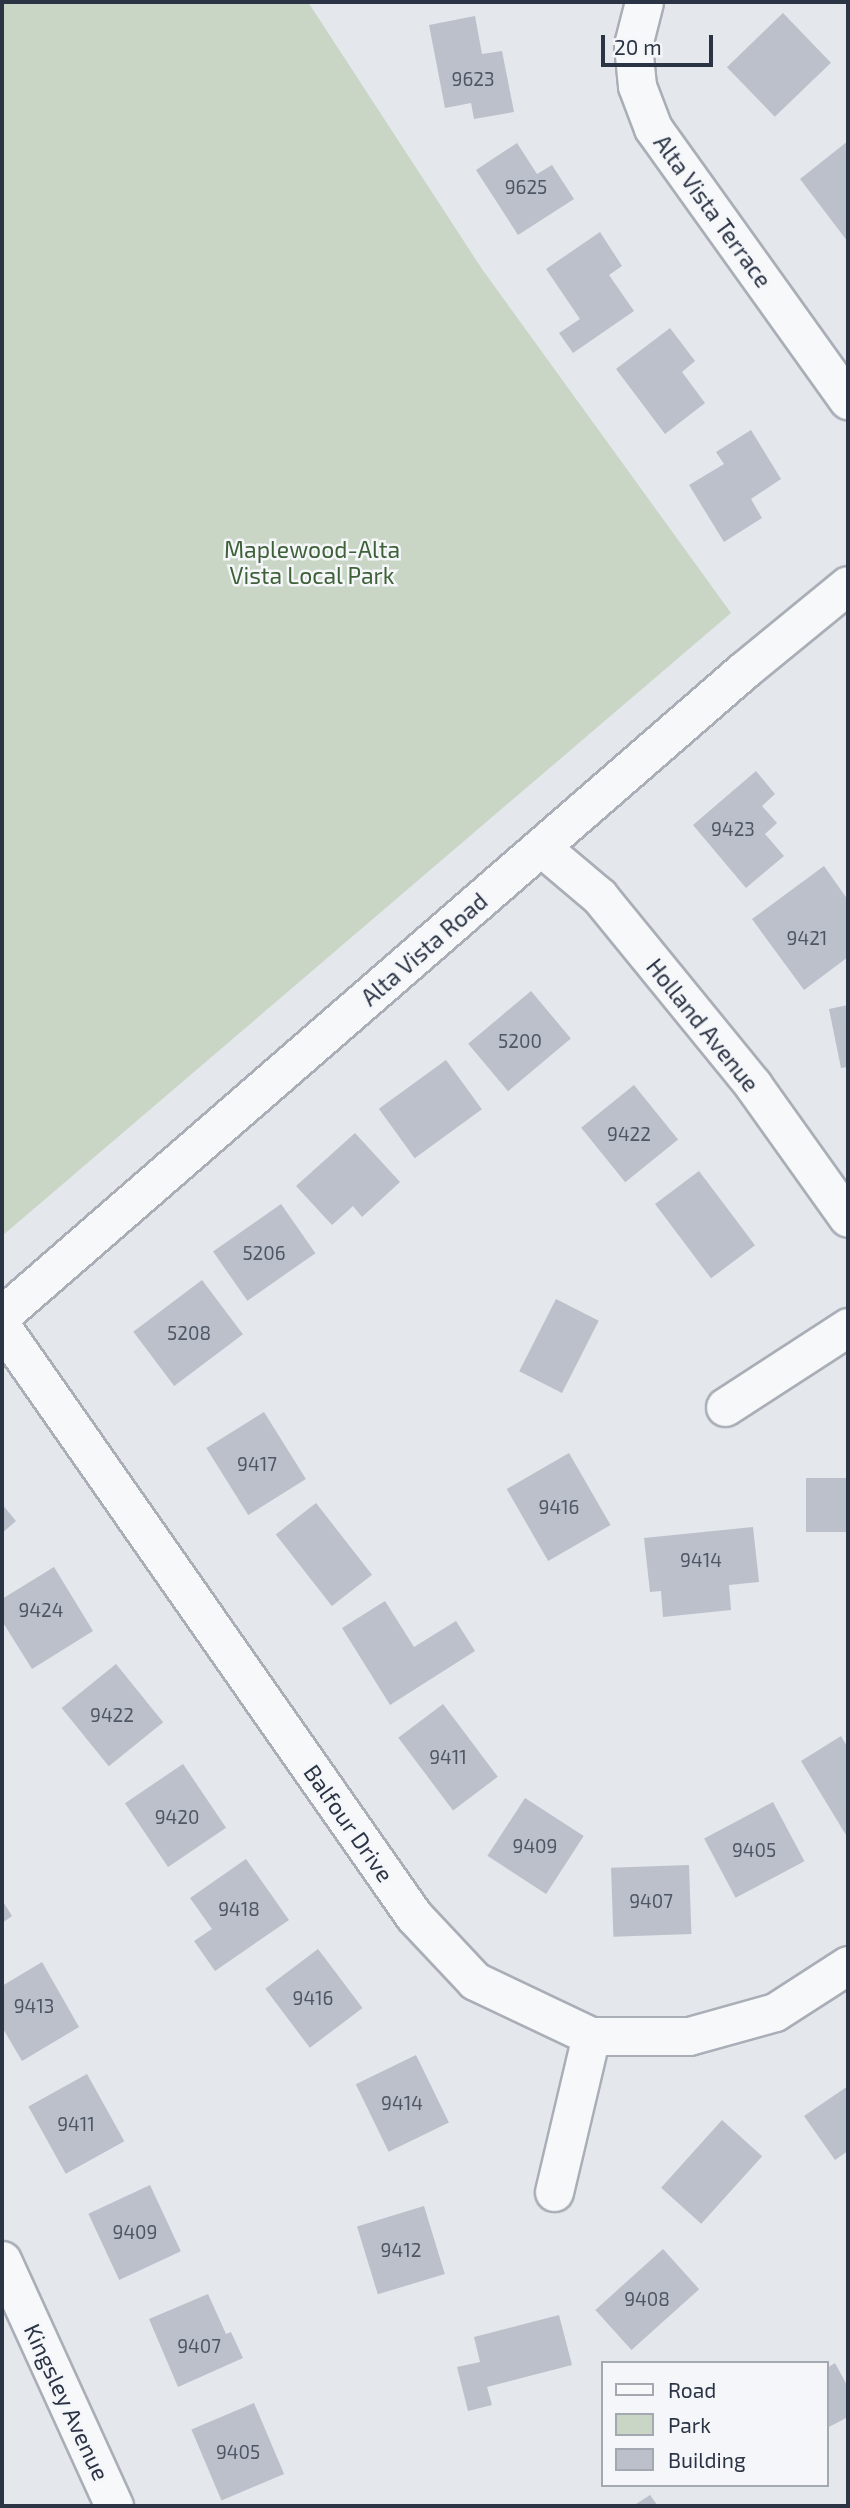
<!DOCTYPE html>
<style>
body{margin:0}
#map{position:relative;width:850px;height:2508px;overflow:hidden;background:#e4e7ec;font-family:"Exo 2",sans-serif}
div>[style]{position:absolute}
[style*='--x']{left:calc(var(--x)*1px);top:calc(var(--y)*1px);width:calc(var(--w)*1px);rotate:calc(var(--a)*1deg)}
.green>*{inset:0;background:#c9d6c5}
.building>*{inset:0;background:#bbc0ca;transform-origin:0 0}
.roads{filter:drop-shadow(2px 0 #a9aeb7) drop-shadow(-2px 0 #a9aeb7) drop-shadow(0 2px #a9aeb7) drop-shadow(0 -2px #a9aeb7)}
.street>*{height:37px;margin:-18.5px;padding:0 18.5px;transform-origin:18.5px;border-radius:18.5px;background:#f7f8fa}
span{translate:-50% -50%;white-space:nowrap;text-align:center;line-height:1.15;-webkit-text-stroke:5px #f4f6f9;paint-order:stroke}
.number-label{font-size:19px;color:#4f5766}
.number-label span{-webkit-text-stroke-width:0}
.street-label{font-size:23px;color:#2b3445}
.park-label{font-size:23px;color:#3f6138}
.frame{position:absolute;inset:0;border:4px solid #2b3445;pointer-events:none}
.legend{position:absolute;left:601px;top:2361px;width:228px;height:126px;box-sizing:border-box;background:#f4f6f9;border:2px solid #a4a8b1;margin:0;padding:9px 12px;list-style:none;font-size:21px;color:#2b3445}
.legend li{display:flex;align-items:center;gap:14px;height:35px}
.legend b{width:35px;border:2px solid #a4a8b1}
.scale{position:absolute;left:601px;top:35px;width:112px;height:32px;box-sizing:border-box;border:4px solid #2b3445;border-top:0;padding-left:9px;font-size:21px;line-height:24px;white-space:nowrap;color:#2b3445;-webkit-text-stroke:5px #f4f6f9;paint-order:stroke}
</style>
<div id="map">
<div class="green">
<i style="clip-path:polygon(2px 2px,308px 2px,482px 269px,731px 613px,2px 1236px)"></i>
</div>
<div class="building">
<i style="left:783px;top:13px;width:69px;height:78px;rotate:46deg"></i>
<i style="clip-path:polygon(475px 16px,482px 54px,502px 51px,514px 112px,474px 119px,471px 103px,445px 108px,429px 25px)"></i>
<i style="clip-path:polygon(848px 141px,848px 242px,800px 179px)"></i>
<i style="clip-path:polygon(517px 143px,537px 174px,552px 165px,574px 199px,518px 235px,476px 170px)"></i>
<i style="clip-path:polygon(600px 232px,622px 266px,609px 275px,634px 311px,573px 353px,559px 333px,580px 319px,546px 269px)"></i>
<i style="clip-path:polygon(670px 328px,695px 361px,682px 372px,705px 403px,665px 434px,616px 369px)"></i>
<i style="clip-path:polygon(751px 430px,781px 479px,751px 499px,762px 518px,724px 542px,689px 485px,724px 464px,716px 452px)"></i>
<i style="clip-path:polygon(756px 771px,775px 794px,762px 806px,777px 823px,765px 834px,784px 856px,746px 888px,693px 825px)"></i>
<i style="clip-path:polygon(824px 866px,848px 900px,848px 957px,804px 990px,752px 919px)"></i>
<i style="left:531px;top:991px;width:62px;height:82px;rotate:50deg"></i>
<i style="clip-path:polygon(848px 1005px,848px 1067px,841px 1068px,829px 1009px)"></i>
<i style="left:446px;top:1060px;width:61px;height:83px;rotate:54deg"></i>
<i style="left:634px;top:1085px;width:70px;height:68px;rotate:51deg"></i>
<i style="clip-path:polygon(355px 1133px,400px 1182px,362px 1217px,353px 1206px,332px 1225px,296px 1186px)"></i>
<i style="left:699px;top:1171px;width:93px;height:55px;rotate:53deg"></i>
<i style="left:281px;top:1204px;width:60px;height:83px;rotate:55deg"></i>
<i style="left:202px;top:1280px;width:68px;height:86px;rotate:53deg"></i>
<i style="left:556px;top:1299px;width:48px;height:81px;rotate:27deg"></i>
<i style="left:264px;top:1412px;width:79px;height:68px;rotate:58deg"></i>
<i style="left:569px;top:1453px;width:83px;height:72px;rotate:60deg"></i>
<i style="left:848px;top:1478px;width:54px;height:42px;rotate:90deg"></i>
<i style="left:316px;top:1503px;width:91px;height:51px;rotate:52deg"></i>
<i style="clip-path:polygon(2px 1504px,16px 1521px,2px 1533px)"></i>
<i style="clip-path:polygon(753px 1527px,759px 1582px,729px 1585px,731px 1610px,663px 1617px,661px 1591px,650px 1592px,644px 1538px)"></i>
<i style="clip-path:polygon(54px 1567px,93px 1631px,32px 1669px,2px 1621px,2px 1599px)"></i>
<i style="clip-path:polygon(385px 1601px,414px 1647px,456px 1621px,475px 1651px,390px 1705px,342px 1628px)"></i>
<i style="left:116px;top:1664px;width:75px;height:70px;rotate:51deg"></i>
<i style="left:443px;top:1704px;width:91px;height:56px;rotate:53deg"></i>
<i style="clip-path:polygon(841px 1736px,848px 1748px,846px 1835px,801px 1761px)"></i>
<i style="left:183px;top:1764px;width:77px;height:70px;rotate:56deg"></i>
<i style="left:525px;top:1798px;width:70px;height:69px;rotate:33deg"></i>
<i style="left:773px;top:1802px;width:67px;height:78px;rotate:62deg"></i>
<i style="clip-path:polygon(246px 1859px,289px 1920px,215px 1971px,194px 1941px,212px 1929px,190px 1898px)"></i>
<i style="left:689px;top:1865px;width:69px;height:78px;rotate:88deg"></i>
<i style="clip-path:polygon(2px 1900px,12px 1916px,2px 1923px)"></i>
<i style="left:318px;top:1949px;width:74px;height:66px;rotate:53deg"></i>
<i style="clip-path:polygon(42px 1962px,79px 2027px,22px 2061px,2px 2027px,2px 1986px)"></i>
<i style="left:416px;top:2055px;width:75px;height:67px;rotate:64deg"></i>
<i style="left:87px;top:2074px;width:77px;height:67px;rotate:61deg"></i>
<i style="clip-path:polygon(848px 2086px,848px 2151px,835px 2160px,804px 2116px)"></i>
<i style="left:722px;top:2120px;width:54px;height:91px;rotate:42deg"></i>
<i style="left:150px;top:2185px;width:73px;height:68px;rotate:65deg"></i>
<i style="left:424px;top:2206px;width:71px;height:70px;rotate:73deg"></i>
<i style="left:663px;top:2249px;width:54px;height:91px;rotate:48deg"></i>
<i style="clip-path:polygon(208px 2294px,226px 2334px,231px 2332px,243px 2358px,178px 2387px,149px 2319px)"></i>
<i style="clip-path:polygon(559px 2315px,572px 2365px,487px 2387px,492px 2405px,468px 2411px,457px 2367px,480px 2362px,474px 2337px)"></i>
<i style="clip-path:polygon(835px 2363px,848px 2387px,848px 2417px,827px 2428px,827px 2368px)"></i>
<i style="left:254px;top:2403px;width:77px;height:68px;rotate:67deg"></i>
<i style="clip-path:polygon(650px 2495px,658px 2506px,633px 2506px)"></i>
</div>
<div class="roads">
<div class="street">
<i style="--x:644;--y:2;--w:44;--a:104.3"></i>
<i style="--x:633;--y:45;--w:41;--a:84.4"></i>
<i style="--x:637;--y:86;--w:45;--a:69.1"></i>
<i style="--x:653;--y:128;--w:335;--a:54.4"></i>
<i style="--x:541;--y:847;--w:76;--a:40.2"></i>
<i style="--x:599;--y:896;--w:244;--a:50.8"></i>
<i style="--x:753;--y:1085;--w:163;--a:54.5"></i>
<i style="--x:2;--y:1315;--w:983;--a:-41"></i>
<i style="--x:744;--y:670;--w:134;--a:-39.3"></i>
<i style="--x:2;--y:1327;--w:719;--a:55.03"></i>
<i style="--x:414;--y:1916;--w:89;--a:46.8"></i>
<i style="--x:475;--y:1981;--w:128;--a:25.4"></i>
<i style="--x:591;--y:2036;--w:98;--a:0"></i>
<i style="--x:689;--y:2036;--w:89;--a:-15.6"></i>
<i style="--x:775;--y:2012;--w:87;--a:-32.8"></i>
<i style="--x:725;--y:1407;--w:147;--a:-33"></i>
<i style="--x:554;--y:2192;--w:160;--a:-76.7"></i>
<i style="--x:2;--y:2260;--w:270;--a:65.5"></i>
</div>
</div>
<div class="number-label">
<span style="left:473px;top:79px">9623</span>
<span style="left:526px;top:187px">9625</span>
<span style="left:733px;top:829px">9423</span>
<span style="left:807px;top:938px">9421</span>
<span style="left:520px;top:1041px">5200</span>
<span style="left:629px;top:1134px">9422</span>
<span style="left:264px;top:1253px">5206</span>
<span style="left:189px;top:1333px">5208</span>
<span style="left:257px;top:1464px">9417</span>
<span style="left:559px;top:1507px">9416</span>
<span style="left:701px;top:1560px">9414</span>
<span style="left:41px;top:1610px">9424</span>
<span style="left:112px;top:1715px">9422</span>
<span style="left:448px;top:1757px">9411</span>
<span style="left:177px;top:1817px">9420</span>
<span style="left:535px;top:1846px">9409</span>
<span style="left:754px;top:1850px">9405</span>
<span style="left:651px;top:1901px">9407</span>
<span style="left:239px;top:1909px">9418</span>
<span style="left:313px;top:1998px">9416</span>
<span style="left:34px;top:2006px">9413</span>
<span style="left:402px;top:2103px">9414</span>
<span style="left:76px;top:2124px">9411</span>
<span style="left:135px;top:2232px">9409</span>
<span style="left:401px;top:2250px">9412</span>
<span style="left:647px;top:2299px">9408</span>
<span style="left:199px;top:2346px">9407</span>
<span style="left:238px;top:2452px">9405</span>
</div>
<div class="street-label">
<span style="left:713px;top:211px;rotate:54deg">Alta Vista Terrace</span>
<span style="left:424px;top:949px;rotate:-41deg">Alta Vista Road</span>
<span style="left:703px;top:1025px;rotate:51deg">Holland Avenue</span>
<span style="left:349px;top:1823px;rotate:55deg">Balfour Drive</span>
<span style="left:67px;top:2402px;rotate:65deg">Kingsley Avenue</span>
</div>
<div class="park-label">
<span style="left:312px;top:562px">Maplewood-Alta<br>Vista Local Park</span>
</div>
<div class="frame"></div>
<ul class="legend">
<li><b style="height:9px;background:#f7f8fa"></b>Road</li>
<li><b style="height:19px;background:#c9d6c5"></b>Park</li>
<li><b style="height:19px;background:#bbc0ca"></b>Building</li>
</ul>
<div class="scale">20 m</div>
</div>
